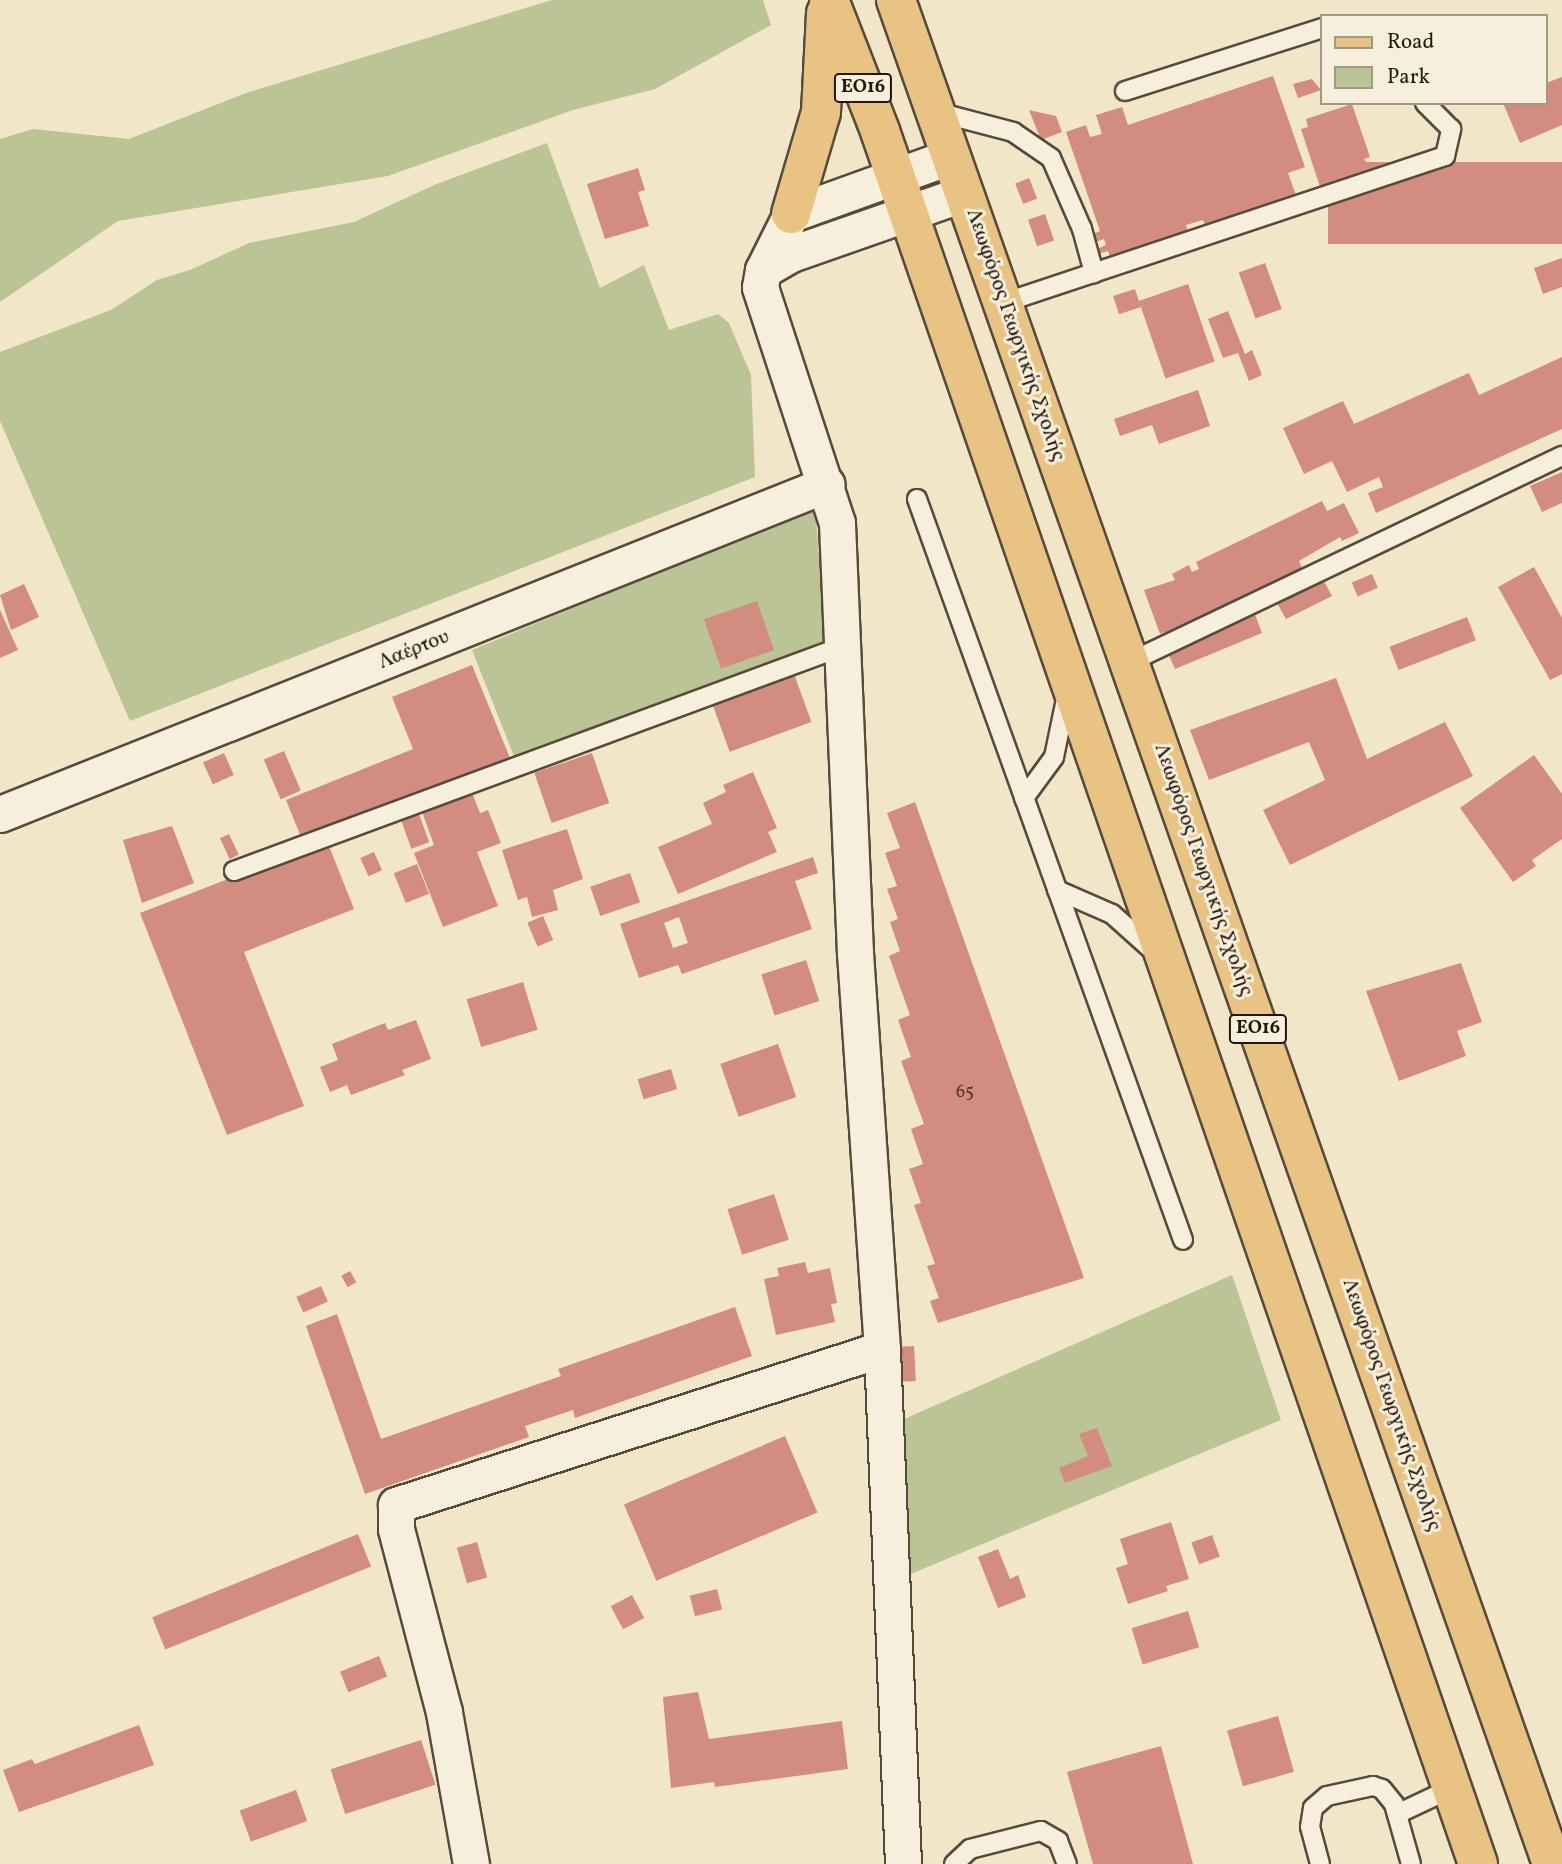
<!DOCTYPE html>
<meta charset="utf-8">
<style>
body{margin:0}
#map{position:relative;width:1562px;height:1864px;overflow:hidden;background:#f1e6c7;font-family:Vollkorn,serif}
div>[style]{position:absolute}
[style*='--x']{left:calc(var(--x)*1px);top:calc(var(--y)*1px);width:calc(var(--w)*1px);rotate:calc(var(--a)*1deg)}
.green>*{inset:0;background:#bbc494}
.building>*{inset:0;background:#d28c80;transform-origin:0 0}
.roads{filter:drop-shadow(2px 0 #584a3b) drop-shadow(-2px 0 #584a3b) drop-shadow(0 2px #584a3b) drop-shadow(0 -2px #584a3b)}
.lane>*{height:18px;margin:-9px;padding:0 9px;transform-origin:9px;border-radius:9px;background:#f6efdb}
.street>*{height:35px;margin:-17.5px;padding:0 17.5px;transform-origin:17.5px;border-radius:17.5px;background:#f6efdb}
.primary>*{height:38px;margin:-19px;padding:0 19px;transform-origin:19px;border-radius:19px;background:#e8c384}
span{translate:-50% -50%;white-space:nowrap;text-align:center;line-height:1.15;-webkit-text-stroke:6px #f6efdb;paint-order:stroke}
.number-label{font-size:18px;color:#503429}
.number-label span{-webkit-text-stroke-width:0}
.shield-label span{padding:2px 5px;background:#f6efdb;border:2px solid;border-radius:5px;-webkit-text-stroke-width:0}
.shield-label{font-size:19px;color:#25160c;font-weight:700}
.street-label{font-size:21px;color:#25160c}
.legend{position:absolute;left:1320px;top:14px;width:228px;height:91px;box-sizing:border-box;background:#f6efdb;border:2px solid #a29888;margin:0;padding:9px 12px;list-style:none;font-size:21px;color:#25160c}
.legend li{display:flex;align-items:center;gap:14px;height:35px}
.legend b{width:35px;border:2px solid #a29888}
</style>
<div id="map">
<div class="green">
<i style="clip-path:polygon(552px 0,763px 0,771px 25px,655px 89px,573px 110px,388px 176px,118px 221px,0 302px,0 139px,33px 129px,129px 139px,246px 93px)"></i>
<i style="clip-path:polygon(547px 143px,600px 288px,644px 265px,669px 330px,718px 314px,729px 323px,751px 375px,755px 477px,130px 721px,0 421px,0 352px,111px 310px,157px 280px,190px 270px,249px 243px,354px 222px,434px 185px)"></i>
<i style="clip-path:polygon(815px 507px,827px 650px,517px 764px,472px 650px)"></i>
<i style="clip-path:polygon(1232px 1275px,1281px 1420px,901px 1578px,895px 1423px)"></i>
</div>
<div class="building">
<i style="clip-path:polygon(1273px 76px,1305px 167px,1288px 173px,1297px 198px,1206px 229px,1203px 220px,1186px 225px,1188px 231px,1110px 257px,1108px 251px,1098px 254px,1097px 249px,1106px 245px,1104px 239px,1093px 243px,1090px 235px,1100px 231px,1066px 132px,1086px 125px,1090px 137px,1102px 134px,1096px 115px,1122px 107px,1128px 125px)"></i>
<i style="clip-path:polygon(1562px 77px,1562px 125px,1520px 143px,1503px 103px,1546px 103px,1546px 83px)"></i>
<i style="clip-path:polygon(1312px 79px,1321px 90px,1298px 98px,1293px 84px)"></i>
<i style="clip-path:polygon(1352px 104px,1370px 157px,1364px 159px,1374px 173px,1321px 190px,1301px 129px,1308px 127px,1306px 119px)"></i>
<i style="clip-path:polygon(1029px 110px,1056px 116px,1062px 132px,1041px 140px)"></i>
<i style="left:1562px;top:162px;width:82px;height:234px;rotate:90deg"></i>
<i style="clip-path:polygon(638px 168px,645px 190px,638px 192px,649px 226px,605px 239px,587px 184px)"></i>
<i style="left:1029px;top:178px;width:22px;height:15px;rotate:68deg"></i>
<i style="left:1045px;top:214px;width:28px;height:18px;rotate:71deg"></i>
<i style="clip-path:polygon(1562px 258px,1562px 287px,1543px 294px,1534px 268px)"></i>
<i style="left:1265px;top:263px;width:49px;height:28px;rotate:70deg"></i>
<i style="left:1188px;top:284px;width:82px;height:52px;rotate:71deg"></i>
<i style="left:1135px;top:289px;width:19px;height:23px;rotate:72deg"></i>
<i style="clip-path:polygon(1228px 311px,1245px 354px,1252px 350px,1262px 375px,1249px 381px,1238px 353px,1223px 358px,1208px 319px)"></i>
<i style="clip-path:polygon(1562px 357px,1562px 429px,1376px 513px,1368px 493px,1383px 487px,1379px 477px,1347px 492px,1332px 461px,1304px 474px,1283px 428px,1343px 401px,1354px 424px,1469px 373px,1479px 395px)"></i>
<i style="clip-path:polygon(1198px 390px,1210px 426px,1159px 444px,1152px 425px,1120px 436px,1114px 419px)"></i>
<i style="clip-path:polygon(1562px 472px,1562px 503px,1542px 512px,1530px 486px)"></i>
<i style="clip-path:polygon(1322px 501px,1327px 511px,1344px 503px,1359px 533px,1342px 541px,1340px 537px,1299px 561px,1303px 570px,1318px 570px,1332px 596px,1286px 619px,1272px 594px,1169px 642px,1165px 632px,1160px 634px,1144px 590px,1175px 580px,1172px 574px,1189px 565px,1192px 572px,1199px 569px,1196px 562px)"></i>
<i style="clip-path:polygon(1534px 567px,1562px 618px,1562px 674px,1550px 680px,1498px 587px)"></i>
<i style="left:1372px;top:574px;width:15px;height:22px;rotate:67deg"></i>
<i style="clip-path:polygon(24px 584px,39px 617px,11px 630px,0 595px)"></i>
<i style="left:757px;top:601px;width:52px;height:56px;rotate:71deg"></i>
<i style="clip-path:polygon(1253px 609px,1262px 633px,1175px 669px,1167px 651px)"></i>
<i style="clip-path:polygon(0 610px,18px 650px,0 658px)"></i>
<i style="left:1467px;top:617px;width:25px;height:83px;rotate:69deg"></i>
<i style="clip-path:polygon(472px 665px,510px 758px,303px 842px,286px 800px,413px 749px,392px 697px)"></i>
<i style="left:794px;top:674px;width:51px;height:87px;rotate:70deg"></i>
<i style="clip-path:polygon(1336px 678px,1367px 759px,1445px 722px,1473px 776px,1290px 865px,1263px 810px,1325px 780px,1309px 742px,1209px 780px,1190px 730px)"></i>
<i style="left:284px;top:751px;width:43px;height:22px;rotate:67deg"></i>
<i style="left:224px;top:753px;width:24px;height:23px;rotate:66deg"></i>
<i style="left:592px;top:753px;width:53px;height:61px;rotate:71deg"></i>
<i style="clip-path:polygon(1534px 755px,1562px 794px,1562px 839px,1532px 860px,1536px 866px,1513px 882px,1460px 808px)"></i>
<i style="clip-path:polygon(753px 772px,777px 828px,768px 832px,777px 852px,678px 894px,658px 847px,712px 824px,703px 803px,726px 792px,723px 785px)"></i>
<i style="clip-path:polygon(471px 790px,480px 813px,488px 810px,501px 843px,477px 852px,498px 906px,443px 927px,414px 853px,434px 845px,421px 809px)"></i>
<i style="clip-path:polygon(915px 802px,1084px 1278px,938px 1323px,930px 1301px,939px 1298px,927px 1266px,935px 1264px,914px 1205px,921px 1203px,909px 1169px,923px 1164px,911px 1129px,924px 1124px,901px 1061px,911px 1057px,898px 1020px,910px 1015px,889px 956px,900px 951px,890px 922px,898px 919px,887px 889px,897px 886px,885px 853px,900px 848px,887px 813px)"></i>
<i style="left:419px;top:814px;width:30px;height:19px;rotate:70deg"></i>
<i style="clip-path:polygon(172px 826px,194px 883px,142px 903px,123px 840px)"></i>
<i style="clip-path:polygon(567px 829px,583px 879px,553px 890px,558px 910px,532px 917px,527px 897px,518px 900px,502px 850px)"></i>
<i style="left:229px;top:834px;width:23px;height:10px;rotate:65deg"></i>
<i style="clip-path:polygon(327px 841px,354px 909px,244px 952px,304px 1106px,227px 1135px,140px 913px)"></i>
<i style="left:374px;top:852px;width:20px;height:15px;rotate:66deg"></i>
<i style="clip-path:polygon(evenodd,813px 857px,818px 873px,795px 881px,812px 929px,682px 974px,678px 965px,639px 978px,620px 924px,813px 857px,679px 917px,688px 943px,673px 948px,664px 923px,679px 917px)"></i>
<i style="left:417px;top:864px;width:32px;height:25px;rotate:68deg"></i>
<i style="left:630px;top:873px;width:31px;height:42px;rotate:71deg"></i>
<i style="left:543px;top:916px;width:26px;height:17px;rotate:67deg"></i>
<i style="left:806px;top:960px;width:43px;height:47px;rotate:72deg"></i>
<i style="clip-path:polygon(1461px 963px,1482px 1022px,1457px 1031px,1466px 1056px,1399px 1081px,1366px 991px)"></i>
<i style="left:523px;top:982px;width:50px;height:59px;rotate:73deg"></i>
<i style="clip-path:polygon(416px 1020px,431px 1059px,402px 1070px,405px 1075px,351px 1095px,347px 1085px,330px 1092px,320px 1067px,338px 1060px,332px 1044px,385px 1023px,388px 1030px)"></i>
<i style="left:778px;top:1044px;width:56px;height:61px;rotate:71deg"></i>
<i style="left:671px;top:1069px;width:21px;height:35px;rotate:73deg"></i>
<i style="left:774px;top:1194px;width:48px;height:49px;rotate:72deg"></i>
<i style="clip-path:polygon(805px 1262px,808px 1273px,830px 1268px,837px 1303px,831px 1304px,835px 1322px,776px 1335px,764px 1279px,779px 1276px,777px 1268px)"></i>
<i style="left:350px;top:1271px;width:13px;height:10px;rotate:61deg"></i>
<i style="left:321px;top:1286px;width:17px;height:27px;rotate:66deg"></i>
<i style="clip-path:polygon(735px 1307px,752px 1356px,575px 1418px,573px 1410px,525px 1426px,529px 1437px,365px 1494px,306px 1326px,337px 1314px,381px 1439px,561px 1376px,558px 1369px)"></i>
<i style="left:914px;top:1346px;width:35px;height:23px;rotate:87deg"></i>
<i style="clip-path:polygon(1097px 1428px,1112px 1466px,1065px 1483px,1059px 1468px,1088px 1456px,1079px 1434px)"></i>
<i style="left:785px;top:1436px;width:83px;height:175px;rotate:67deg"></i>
<i style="clip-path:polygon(1171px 1522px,1189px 1579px,1166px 1586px,1168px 1591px,1128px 1604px,1116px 1568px,1128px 1564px,1120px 1539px)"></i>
<i style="left:358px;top:1534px;width:35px;height:222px;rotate:68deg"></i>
<i style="left:1212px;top:1535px;width:23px;height:22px;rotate:70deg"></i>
<i style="left:477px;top:1542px;width:37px;height:21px;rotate:74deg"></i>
<i style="clip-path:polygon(998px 1549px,1010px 1579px,1018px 1575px,1026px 1597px,998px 1608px,978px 1557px)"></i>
<i style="left:717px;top:1589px;width:21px;height:28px;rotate:76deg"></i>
<i style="left:632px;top:1595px;width:26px;height:24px;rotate:62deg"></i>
<i style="left:1188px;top:1611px;width:38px;height:59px;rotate:73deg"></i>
<i style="left:379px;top:1656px;width:22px;height:42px;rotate:68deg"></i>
<i style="clip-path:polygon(698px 1692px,709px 1739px,842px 1721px,848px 1769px,715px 1787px,714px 1782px,671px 1788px,663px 1697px)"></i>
<i style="left:1278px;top:1716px;width:58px;height:53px;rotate:74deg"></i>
<i style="clip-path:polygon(139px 1725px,154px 1765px,19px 1812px,3px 1770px,32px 1759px,35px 1764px)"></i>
<i style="left:421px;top:1740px;width:47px;height:95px;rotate:72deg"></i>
<i style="clip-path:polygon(1161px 1746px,1193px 1864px,1093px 1864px,1067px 1772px)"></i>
<i style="left:296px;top:1790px;width:33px;height:60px;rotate:70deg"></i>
</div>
<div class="roads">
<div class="lane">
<i style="--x:1125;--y:91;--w:207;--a:-17.7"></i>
<i style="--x:937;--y:112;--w:79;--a:14.7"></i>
<i style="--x:1013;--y:132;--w:46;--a:34.4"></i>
<i style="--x:1051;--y:158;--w:77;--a:66.4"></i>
<i style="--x:1082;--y:229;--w:46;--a:74.7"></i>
<i style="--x:1003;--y:303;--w:466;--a:-18.4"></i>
<i style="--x:1445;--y:156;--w:28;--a:-77"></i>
<i style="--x:1451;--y:129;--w:37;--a:-135"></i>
<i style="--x:917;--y:499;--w:787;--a:70.25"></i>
<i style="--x:1130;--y:662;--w:479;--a:-25.5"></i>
<i style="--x:1024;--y:798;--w:51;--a:-53.8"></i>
<i style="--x:1054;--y:757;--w:59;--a:-78.3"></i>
<i style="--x:234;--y:871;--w:650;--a:-20.25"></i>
<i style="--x:1057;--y:890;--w:60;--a:23.6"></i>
<i style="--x:1112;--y:914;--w:51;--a:41.8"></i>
<i style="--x:1397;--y:1814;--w:61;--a:-25.3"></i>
<i style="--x:954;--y:1864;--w:22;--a:-43"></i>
<i style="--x:970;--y:1849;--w:73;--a:-14.2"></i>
<i style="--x:1041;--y:1831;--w:20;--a:30"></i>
<i style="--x:1058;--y:1841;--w:25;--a:69"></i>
<i style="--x:1320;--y:1864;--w:38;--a:-105"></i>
<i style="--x:1310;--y:1827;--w:19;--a:-81"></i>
<i style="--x:1313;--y:1808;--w:18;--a:-41"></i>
<i style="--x:1327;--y:1796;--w:47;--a:-12.3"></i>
<i style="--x:1373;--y:1786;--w:9;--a:18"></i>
<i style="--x:1382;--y:1789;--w:19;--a:51"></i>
<i style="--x:1394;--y:1804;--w:62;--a:74.2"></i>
</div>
<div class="street">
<i style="--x:763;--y:270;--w:32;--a:-30"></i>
<i style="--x:791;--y:254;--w:184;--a:-19.3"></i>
<i style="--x:0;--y:814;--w:890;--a:-21.75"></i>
<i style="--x:471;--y:1864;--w:154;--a:-100.1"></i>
<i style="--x:444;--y:1712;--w:189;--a:-104.7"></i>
<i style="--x:396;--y:1529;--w:24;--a:-90"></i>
<i style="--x:396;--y:1505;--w:510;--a:-17.8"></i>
<i style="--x:903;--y:1864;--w:515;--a:-92.34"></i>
<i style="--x:882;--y:1349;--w:397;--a:-93.9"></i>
<i style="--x:855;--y:953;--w:430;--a:-92.4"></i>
<i style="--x:837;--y:523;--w:248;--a:-108.1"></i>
<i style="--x:760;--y:287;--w:17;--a:-80"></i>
<i style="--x:763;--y:270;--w:63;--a:-63.4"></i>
<i style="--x:791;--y:214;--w:171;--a:-19.8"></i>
</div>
<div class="primary">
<i style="--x:829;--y:0;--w:141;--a:68.7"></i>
<i style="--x:880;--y:131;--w:1833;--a:70.96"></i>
<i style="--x:896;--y:0;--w:1976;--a:70.61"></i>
<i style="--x:791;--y:214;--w:106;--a:-73.6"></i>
<i style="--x:821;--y:112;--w:99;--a:-87.1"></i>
</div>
</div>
<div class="number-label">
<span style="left:965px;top:1093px">65</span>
</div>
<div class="shield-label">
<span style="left:863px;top:88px">ΕΟ16</span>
<span style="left:1258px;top:1029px">ΕΟ16</span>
</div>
<div class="street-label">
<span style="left:1015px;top:335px;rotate:71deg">Λεωφόρος Γεωργικής Σχολής</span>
<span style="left:414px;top:650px;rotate:-22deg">Λαέρτου</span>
<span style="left:1203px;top:870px;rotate:71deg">Λεωφόρος Γεωργικής Σχολής</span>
<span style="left:1391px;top:1405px;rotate:71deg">Λεωφόρος Γεωργικής Σχολής</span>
</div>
<ul class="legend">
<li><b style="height:9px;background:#e8c384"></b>Road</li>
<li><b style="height:19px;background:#bbc494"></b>Park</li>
</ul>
</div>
